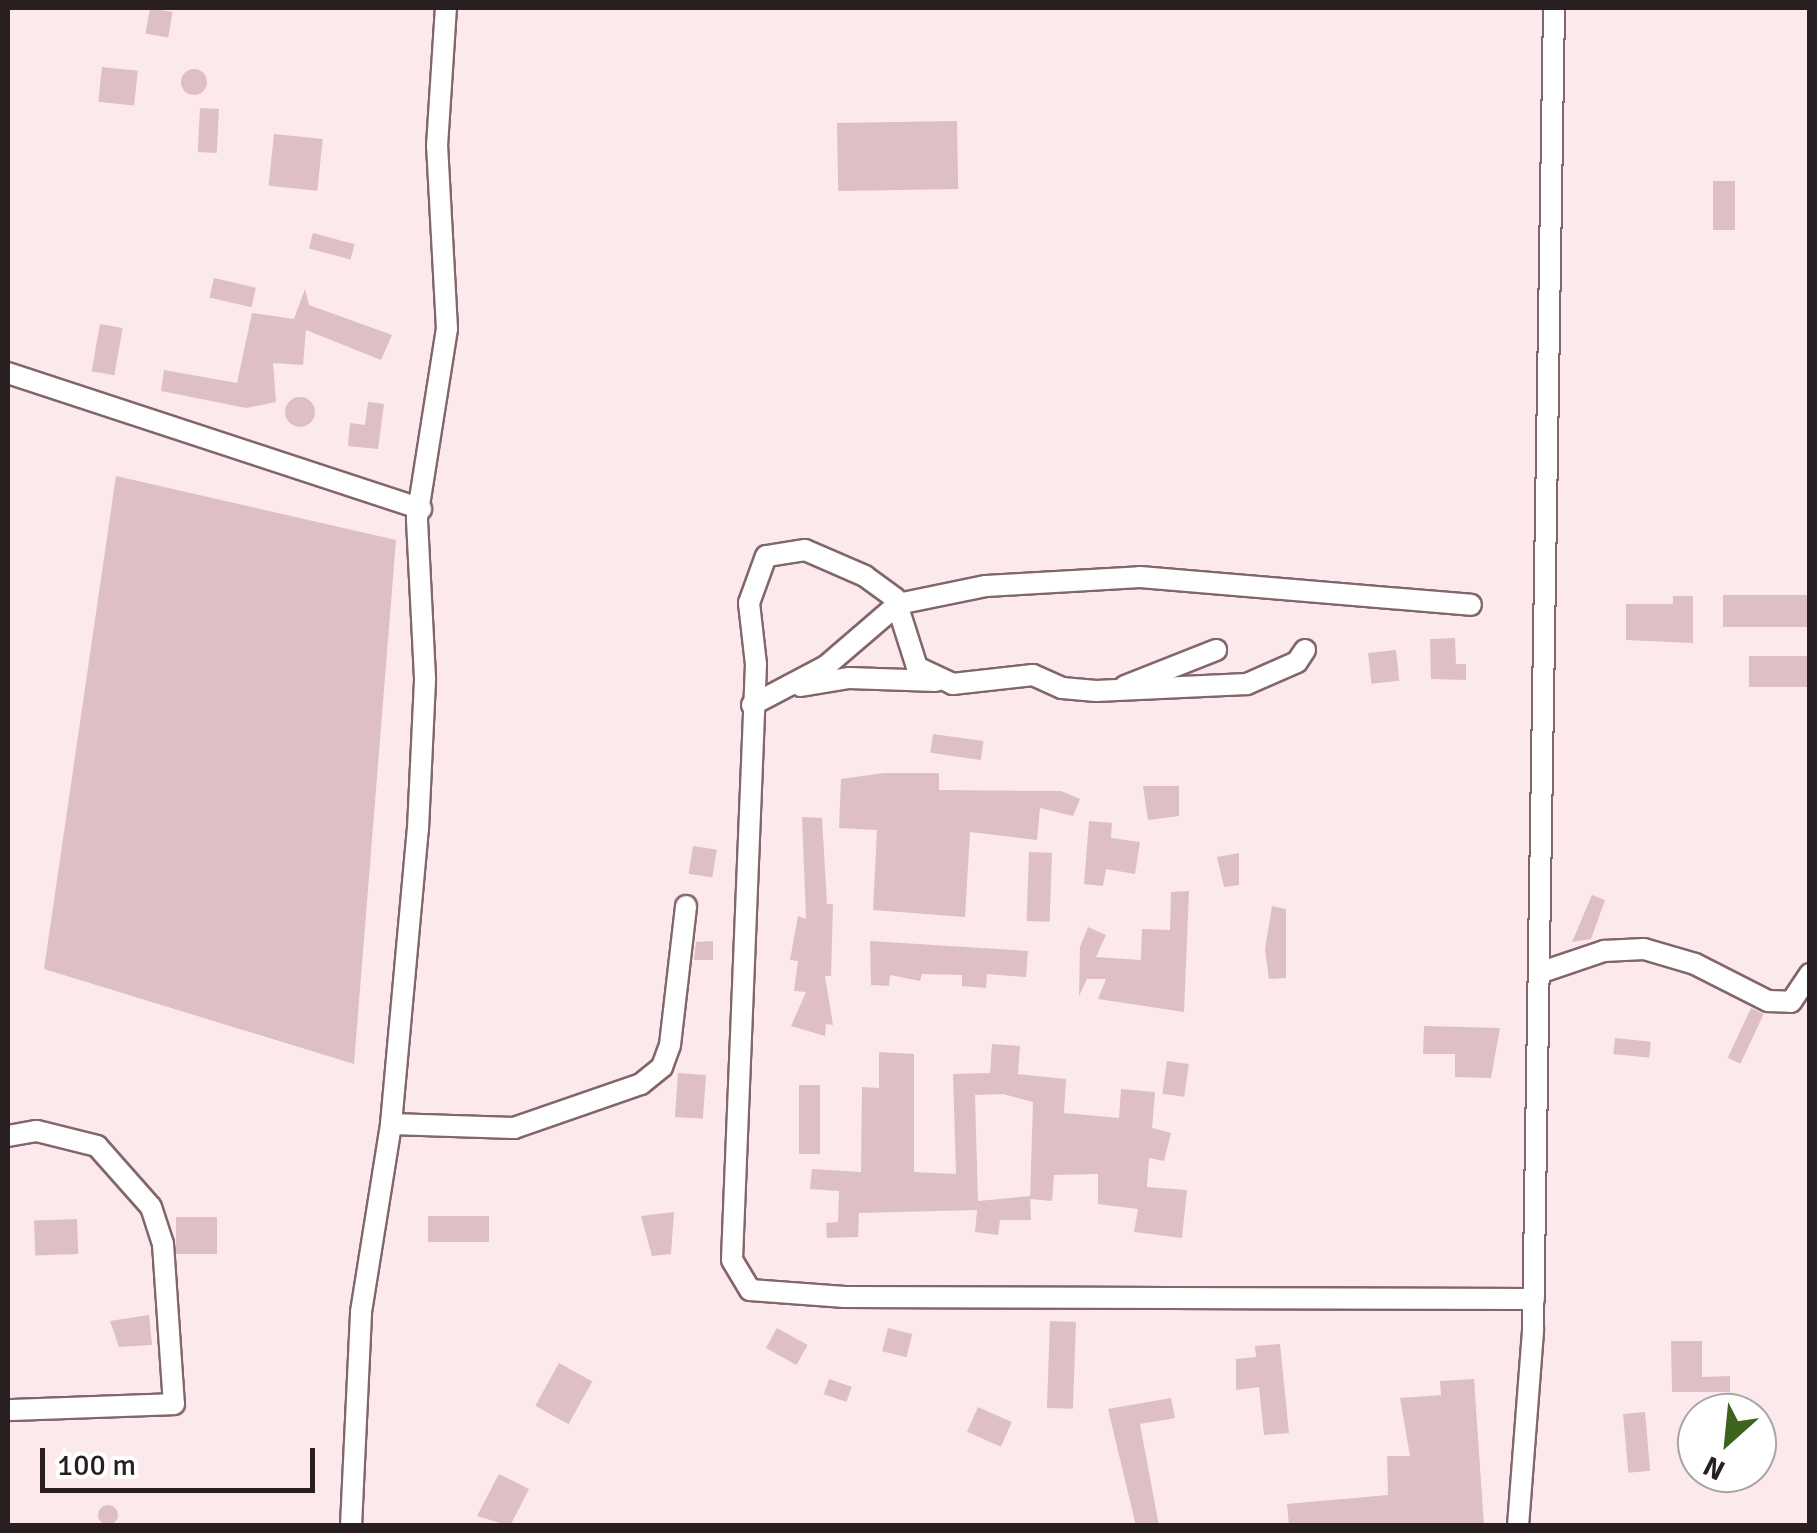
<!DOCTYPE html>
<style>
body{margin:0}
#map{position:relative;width:1817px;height:1533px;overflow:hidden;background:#fce9ec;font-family:Signika,sans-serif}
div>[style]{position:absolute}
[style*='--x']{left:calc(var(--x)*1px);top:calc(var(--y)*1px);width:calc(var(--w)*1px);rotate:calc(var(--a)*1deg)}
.building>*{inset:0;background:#debfc4;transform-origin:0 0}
.round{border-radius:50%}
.roads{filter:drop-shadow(2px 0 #82666b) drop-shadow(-2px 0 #82666b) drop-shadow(0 2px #82666b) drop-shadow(0 -2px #82666b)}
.minor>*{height:20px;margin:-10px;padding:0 10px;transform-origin:10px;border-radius:10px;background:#fff}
span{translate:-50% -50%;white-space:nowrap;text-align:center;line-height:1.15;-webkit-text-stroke:8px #fff;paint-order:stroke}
.frame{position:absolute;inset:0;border:10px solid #291e20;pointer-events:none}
.north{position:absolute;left:1677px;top:1393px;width:100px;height:100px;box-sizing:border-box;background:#fff;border:2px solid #a9a5a6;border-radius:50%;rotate:207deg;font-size:28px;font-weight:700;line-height:40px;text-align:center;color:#291e20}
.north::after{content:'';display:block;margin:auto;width:35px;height:45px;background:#3d641f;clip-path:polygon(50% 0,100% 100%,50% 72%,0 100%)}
.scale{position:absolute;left:40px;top:1448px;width:275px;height:45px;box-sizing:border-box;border:5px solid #291e20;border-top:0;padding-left:12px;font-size:30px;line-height:35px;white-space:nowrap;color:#291e20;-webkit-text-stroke:8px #fff;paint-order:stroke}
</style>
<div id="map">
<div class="building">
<i style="left:150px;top:8px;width:23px;height:26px;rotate:10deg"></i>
<i style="left:102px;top:67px;width:36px;height:35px;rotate:6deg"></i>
<i class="round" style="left:181px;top:69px;width:26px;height:26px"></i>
<i style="left:200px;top:108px;width:19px;height:44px;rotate:3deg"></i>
<i style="left:957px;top:121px;width:68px;height:120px;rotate:89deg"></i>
<i style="left:274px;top:134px;width:49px;height:52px;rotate:6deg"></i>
<i style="left:1713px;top:181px;width:22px;height:49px"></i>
<i style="left:313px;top:233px;width:43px;height:16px;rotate:15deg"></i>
<i style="left:214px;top:278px;width:43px;height:20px;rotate:13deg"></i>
<i style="clip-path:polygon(305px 289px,309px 305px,392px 335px,381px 360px,306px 330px,303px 365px,273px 363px,276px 402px,246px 408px,161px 391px,164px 370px,237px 383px,252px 313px,294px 319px)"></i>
<i style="left:100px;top:324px;width:23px;height:48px;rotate:10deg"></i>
<i class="round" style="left:285px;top:397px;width:30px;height:30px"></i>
<i style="clip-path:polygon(368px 402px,384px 404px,378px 449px,348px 446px,350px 423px,365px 425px)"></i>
<i style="clip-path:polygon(116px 476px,396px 540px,354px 1064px,44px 969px)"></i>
<i style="left:1810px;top:595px;width:32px;height:87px;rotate:90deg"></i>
<i style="clip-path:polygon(1673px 596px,1693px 596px,1693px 643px,1626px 640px,1626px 604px,1673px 604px)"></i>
<i style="clip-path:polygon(1455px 638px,1456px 664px,1466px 664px,1466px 680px,1431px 679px,1430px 639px)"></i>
<i style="left:1396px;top:650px;width:31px;height:28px;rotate:84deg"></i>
<i style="left:1749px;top:656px;width:61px;height:31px"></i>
<i style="left:933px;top:734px;width:51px;height:19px;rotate:8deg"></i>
<i style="clip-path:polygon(884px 773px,939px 773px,939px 790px,1061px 791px,1080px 799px,1073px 816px,1040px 808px,1037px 840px,970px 832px,965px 917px,873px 910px,877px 830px,839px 828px,841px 779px)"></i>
<i style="clip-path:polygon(1143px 786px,1179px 786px,1179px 816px,1148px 820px)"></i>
<i style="clip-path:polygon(802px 817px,822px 818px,827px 904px,833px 904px,831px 976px,825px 976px,833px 1025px,826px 1024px,825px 1036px,791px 1026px,806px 992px,794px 991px,798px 961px,790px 960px,798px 916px,806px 919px)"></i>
<i style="clip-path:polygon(1089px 821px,1112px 823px,1111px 838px,1140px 842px,1135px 874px,1106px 869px,1103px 886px,1084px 884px)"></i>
<i style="left:693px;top:846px;width:24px;height:28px;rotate:9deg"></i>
<i style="left:1029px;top:852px;width:23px;height:69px;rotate:2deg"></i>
<i style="clip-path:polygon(1239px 853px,1239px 885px,1224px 887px,1217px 857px)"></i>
<i style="clip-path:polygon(1189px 891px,1184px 1012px,1098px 999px,1106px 979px,1087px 979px,1079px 996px,1080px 947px,1088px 927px,1106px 935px,1096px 957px,1141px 960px,1142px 929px,1170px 930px,1171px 892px)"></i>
<i style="clip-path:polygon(1592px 895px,1605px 900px,1591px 939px,1572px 942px)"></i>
<i style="clip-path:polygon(1272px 906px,1286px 909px,1286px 978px,1269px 979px,1265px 949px)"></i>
<i style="clip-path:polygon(713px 941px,713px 960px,694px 960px,696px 942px)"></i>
<i style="clip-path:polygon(870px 941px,1028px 951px,1026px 977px,987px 974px,986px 988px,962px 986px,962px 975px,922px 974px,920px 981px,890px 975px,889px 986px,871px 985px)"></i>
<i style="left:1751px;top:1008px;width:14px;height:55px;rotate:25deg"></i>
<i style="clip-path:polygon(1424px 1026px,1500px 1028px,1491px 1078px,1455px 1077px,1455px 1054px,1423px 1054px)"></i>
<i style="left:1615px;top:1038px;width:36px;height:16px;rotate:6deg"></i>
<i style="clip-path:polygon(992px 1044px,1020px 1046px,1018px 1074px,1066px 1079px,1064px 1113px,1119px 1118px,1121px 1089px,1155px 1092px,1152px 1128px,1171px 1133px,1164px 1161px,1149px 1158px,1147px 1187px,1187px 1190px,1182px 1238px,1134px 1232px,1138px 1209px,1098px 1204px,1098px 1174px,1054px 1175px,1052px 1201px,1030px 1199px,1033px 1102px,1003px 1094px,975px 1095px,978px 1201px,1030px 1196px,1031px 1220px,1000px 1220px,998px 1235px,975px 1232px,977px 1210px,859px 1213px,858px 1237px,827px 1238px,826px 1223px,838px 1222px,839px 1191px,810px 1189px,812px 1169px,861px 1172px,862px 1087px,879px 1088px,879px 1052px,914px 1054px,914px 1172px,956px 1174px,953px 1074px,990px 1073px)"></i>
<i style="left:1167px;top:1061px;width:22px;height:33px;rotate:8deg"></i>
<i style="left:678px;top:1073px;width:28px;height:44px;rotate:4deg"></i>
<i style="left:799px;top:1085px;width:21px;height:69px"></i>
<i style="clip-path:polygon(674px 1212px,671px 1254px,652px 1256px,641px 1216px)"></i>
<i style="left:428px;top:1216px;width:61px;height:26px"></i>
<i style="left:217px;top:1217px;width:37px;height:41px;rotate:90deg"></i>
<i style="left:77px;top:1219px;width:35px;height:43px;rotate:88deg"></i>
<i style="clip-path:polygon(149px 1315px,152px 1345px,119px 1347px,110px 1321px)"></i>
<i style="left:1050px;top:1321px;width:26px;height:87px;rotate:2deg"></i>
<i style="left:777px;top:1328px;width:35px;height:23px;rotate:29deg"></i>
<i style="left:888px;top:1328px;width:25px;height:24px;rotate:14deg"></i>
<i style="clip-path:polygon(1671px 1341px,1702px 1341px,1702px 1377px,1730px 1376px,1730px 1392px,1672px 1392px)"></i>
<i style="clip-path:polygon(1280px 1344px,1289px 1433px,1264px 1435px,1259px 1387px,1236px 1390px,1236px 1359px,1256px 1357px,1255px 1346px)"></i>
<i style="left:559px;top:1363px;width:38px;height:49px;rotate:29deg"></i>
<i style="left:829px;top:1379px;width:24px;height:16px;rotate:19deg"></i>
<i style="clip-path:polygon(1474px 1379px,1484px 1526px,1289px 1526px,1287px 1504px,1388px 1495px,1387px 1456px,1410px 1456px,1400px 1398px,1441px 1395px,1440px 1381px)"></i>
<i style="clip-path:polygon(1171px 1398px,1175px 1418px,1140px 1424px,1159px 1526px,1136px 1526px,1108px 1409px)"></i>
<i style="left:978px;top:1407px;width:37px;height:27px;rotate:24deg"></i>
<i style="left:1645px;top:1412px;width:59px;height:22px;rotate:85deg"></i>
<i style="clip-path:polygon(499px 1474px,529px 1489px,510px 1526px,477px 1516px)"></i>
<i class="round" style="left:98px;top:1505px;width:20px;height:20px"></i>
</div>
<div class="roads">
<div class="minor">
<i style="--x:8;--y:373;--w:435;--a:18.2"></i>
<i style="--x:1305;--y:650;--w:14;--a:124"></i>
<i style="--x:1297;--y:662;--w:55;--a:156.3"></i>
<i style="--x:1247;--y:684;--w:151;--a:177.3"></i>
<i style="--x:1096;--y:691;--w:34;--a:-175"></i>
<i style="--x:1062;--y:688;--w:32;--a:-156"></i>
<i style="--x:1033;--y:675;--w:81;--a:173.6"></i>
<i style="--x:953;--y:684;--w:40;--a:-155"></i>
<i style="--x:917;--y:667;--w:72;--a:-107.7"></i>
<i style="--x:895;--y:598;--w:37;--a:-144"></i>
<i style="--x:865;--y:576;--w:65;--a:-156.6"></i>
<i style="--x:805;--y:550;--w:39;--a:171"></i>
<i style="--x:766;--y:556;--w:50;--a:109.9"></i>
<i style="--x:749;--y:603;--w:61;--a:83.5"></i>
<i style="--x:756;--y:664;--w:596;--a:92.31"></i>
<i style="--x:732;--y:1260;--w:35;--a:59"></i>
<i style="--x:750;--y:1290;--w:95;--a:4.2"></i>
<i style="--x:845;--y:1297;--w:689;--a:0.17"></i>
<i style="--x:801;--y:686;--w:49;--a:-9.5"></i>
<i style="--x:849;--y:678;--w:87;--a:2"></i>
<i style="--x:1125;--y:686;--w:98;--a:-21.6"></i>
<i style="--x:752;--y:705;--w:84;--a:-27.8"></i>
<i style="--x:826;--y:666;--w:95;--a:-40.7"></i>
<i style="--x:898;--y:604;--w:90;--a:-11.6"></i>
<i style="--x:986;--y:586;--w:154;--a:-3.3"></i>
<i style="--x:1140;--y:577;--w:332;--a:4.8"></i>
<i style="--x:1539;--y:973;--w:69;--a:-18.7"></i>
<i style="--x:1604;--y:951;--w:40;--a:-2.9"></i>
<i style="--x:1644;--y:949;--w:53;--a:16.4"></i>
<i style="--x:1695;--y:964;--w:82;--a:26.9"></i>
<i style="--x:1768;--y:1001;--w:23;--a:2"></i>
<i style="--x:1791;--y:1002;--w:34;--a:-56"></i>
<i style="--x:391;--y:1124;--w:123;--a:1.9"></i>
<i style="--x:514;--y:1128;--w:134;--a:-19.1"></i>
<i style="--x:641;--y:1084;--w:27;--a:-39"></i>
<i style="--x:662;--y:1067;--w:23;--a:-70"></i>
<i style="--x:670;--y:1045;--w:140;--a:-83.4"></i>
<i style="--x:8;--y:1136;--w:29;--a:-10"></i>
<i style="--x:37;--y:1131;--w:62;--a:14"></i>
<i style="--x:97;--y:1146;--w:81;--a:48.5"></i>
<i style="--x:151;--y:1207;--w:39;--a:72"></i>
<i style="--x:163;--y:1244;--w:160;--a:86.1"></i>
<i style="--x:174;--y:1404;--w:166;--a:177.9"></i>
<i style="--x:351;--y:1526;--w:214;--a:-87.3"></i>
<i style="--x:361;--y:1312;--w:190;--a:-80.9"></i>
<i style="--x:391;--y:1124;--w:296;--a:-84.8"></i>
<i style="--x:418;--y:829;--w:151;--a:-87.3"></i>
<i style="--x:425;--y:678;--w:160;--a:-92.9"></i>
<i style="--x:417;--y:518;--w:191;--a:-81"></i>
<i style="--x:447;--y:329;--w:183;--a:-93.1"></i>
<i style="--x:437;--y:146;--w:138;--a:-86.3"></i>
<i style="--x:1518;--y:1526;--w:197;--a:-85.6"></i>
<i style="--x:1533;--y:1330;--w:1322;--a:-89.09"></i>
</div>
</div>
<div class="frame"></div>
<div class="north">N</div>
<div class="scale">100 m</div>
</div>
